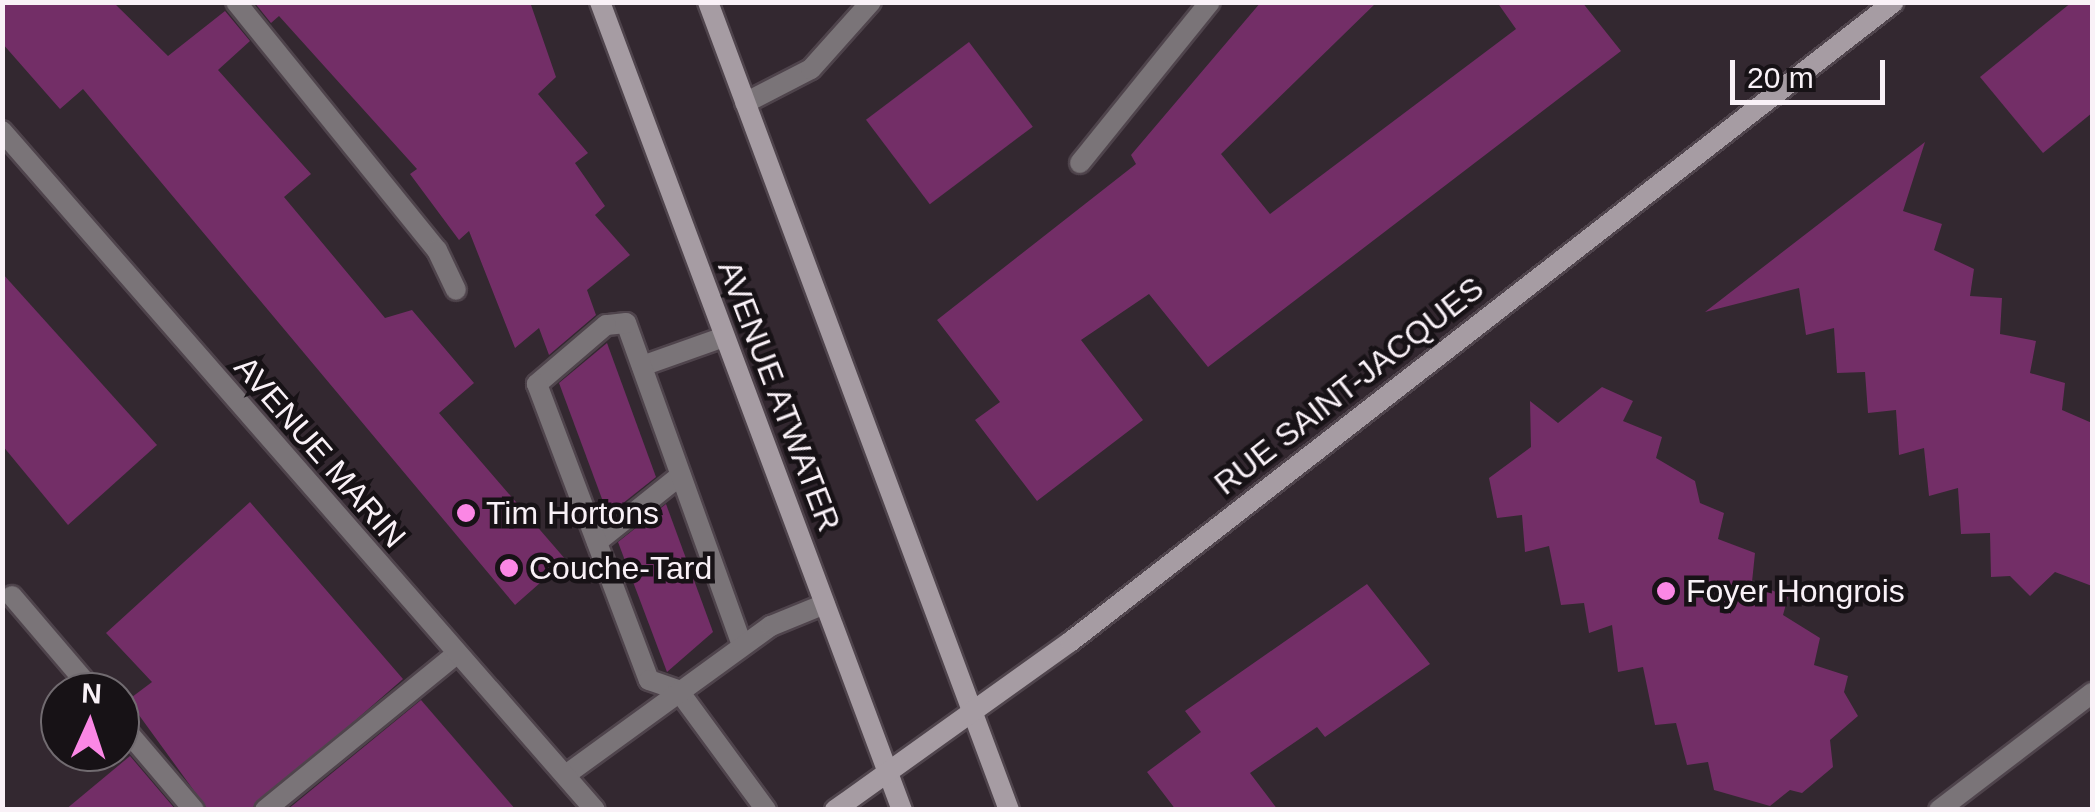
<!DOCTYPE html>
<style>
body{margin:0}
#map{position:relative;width:2095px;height:812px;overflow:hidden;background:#332830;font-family:Helvetica,sans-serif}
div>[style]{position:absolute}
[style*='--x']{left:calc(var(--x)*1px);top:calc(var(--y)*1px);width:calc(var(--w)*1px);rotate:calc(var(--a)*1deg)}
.building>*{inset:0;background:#732e67;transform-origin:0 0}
.roads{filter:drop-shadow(2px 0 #4f444c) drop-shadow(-2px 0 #4f444c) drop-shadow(0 2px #4f444c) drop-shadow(0 -2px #4f444c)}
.lane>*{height:20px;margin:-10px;padding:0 10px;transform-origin:10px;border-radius:10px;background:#7a7478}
.street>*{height:20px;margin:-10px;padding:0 10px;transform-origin:10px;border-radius:10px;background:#7a7478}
.secondary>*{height:20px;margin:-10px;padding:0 10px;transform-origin:10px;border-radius:10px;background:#a69ca3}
.dots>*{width:28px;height:28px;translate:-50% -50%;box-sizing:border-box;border:5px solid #171216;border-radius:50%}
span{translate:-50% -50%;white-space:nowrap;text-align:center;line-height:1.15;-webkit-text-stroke:9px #171216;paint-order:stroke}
.street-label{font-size:32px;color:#f9f1f7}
.poi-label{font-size:32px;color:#f9f1f7}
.left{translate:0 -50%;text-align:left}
.frame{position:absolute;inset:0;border:5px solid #f9f1f7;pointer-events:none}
.north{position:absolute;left:40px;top:672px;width:100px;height:100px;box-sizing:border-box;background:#171216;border:2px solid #716b70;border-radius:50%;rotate:3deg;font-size:28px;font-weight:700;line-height:40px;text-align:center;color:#f9f1f7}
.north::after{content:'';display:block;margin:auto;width:35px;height:45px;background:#fb87e5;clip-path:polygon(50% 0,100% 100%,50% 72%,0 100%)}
.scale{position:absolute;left:1730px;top:60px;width:155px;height:45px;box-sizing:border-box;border:5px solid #f9f1f7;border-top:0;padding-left:12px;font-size:30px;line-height:35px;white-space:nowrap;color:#f9f1f7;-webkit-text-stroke:8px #171216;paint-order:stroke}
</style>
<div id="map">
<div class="building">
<i style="clip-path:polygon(2px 2px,113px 2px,168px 56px,225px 11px,250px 41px,218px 70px,311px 174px,284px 197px,385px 318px,412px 310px,474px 383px,439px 413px,566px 560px,515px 605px,83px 89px,60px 109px,2px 43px)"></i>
<i style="clip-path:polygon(254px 2px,530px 2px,556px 77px,538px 94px,588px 153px,575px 163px,605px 206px,595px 215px,630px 255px,587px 290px,596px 315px,549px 355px,539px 328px,515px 348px,469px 231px,459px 240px,410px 174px,417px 169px,279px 16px,271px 23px)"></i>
<i style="clip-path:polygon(1261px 2px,1377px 2px,1221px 154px,1270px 214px,1516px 29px,1497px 2px,1582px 2px,1621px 51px,1208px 367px,1149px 294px,1081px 340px,1143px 420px,1037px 501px,975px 420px,1000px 402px,937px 320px,1136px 164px,1131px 155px)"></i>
<i style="clip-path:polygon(2072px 2px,2092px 2px,2092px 113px,2043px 153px,1980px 77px)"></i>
<i style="left:969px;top:42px;width:106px;height:129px;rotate:53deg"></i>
<i style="clip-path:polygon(1925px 142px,1903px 211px,1942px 224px,1934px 250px,1974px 269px,1970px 296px,2002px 298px,2000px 334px,2036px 341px,2030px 373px,2065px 383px,2062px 410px,2092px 423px,2092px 586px,2055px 572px,2030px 596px,2010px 576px,1991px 577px,1990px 533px,1961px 534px,1958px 488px,1929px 496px,1924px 448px,1899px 455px,1896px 410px,1868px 413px,1865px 372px,1837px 373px,1834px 328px,1806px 335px,1799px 288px,1705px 312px)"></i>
<i style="clip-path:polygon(2px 273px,157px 445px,68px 525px,2px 445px)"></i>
<i style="clip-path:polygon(607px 343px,656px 477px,608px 515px,559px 383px)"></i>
<i style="clip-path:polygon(1602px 387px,1633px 401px,1623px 421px,1662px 437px,1656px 458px,1695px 481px,1700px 503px,1724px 513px,1718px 539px,1755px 553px,1752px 582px,1788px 597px,1783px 615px,1820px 638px,1814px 665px,1848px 676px,1844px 692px,1858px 716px,1830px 740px,1833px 767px,1802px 793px,1790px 790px,1770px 806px,1714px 790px,1708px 762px,1687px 765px,1676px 723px,1655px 725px,1643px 667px,1618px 672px,1612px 625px,1589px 633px,1584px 603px,1561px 605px,1549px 546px,1525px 552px,1522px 515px,1497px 518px,1489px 478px,1531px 447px,1530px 401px,1558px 423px)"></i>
<i style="clip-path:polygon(250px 502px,403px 679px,252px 810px,208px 810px,128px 700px,152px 682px,106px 633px)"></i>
<i style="clip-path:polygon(666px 504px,713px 632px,667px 672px,618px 542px)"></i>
<i style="clip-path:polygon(1367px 584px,1430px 664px,1325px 737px,1317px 727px,1250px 773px,1278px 810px,1176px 810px,1147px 772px,1201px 732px,1185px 711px)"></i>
<i style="clip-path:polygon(421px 700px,516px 810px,287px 810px)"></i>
<i style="clip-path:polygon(130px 756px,176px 810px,65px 810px)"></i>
</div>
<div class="roads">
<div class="lane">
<i style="--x:236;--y:2;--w:319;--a:51"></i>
<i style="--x:437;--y:250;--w:44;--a:64.6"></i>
<i style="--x:745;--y:103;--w:74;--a:-27.3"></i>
<i style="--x:811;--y:69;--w:90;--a:-48.2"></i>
<i style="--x:1080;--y:163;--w:207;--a:-51.1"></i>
<i style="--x:642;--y:366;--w:87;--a:-19.5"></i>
<i style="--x:597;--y:542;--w:107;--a:-38.6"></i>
<i style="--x:12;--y:596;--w:126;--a:49.5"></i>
<i style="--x:742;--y:645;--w:342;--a:-109.8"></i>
<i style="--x:626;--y:323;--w:20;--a:174"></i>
<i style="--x:606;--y:325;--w:91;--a:139.5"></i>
<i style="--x:537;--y:384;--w:316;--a:69.3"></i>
<i style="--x:649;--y:680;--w:31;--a:19"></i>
<i style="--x:678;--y:690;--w:149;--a:53.7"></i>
<i style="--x:120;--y:723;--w:114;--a:49.6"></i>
<i style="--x:567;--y:774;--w:252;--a:-36"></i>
<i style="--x:771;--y:626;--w:58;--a:-22.2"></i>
<i style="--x:265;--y:810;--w:247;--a:-39.2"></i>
</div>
<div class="street">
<i style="--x:2;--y:131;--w:901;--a:48.87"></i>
<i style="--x:1939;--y:810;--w:193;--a:-37.4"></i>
</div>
<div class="secondary">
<i style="--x:600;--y:2;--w:863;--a:69.51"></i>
<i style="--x:708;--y:2;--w:862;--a:69.57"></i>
<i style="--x:835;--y:810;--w:289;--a:-35.6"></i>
<i style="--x:1070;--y:642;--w:1043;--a:-37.84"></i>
</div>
</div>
<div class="dots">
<i style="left:466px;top:513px;background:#fb87e5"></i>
<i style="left:509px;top:568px;background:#fb87e5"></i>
<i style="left:1666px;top:591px;background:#fb87e5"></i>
</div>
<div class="street-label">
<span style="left:1349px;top:386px;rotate:-38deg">RUE SAINT-JACQUES</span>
<span style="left:779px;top:396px;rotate:69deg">AVENUE ATWATER</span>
<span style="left:320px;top:452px;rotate:49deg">AVENUE MARIN</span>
</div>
<div class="poi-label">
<span class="left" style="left:486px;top:513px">Tim Hortons</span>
<span class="left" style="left:529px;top:568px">Couche-Tard</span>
<span class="left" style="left:1686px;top:591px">Foyer Hongrois</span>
</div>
<div class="frame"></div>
<div class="north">N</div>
<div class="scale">20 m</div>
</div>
